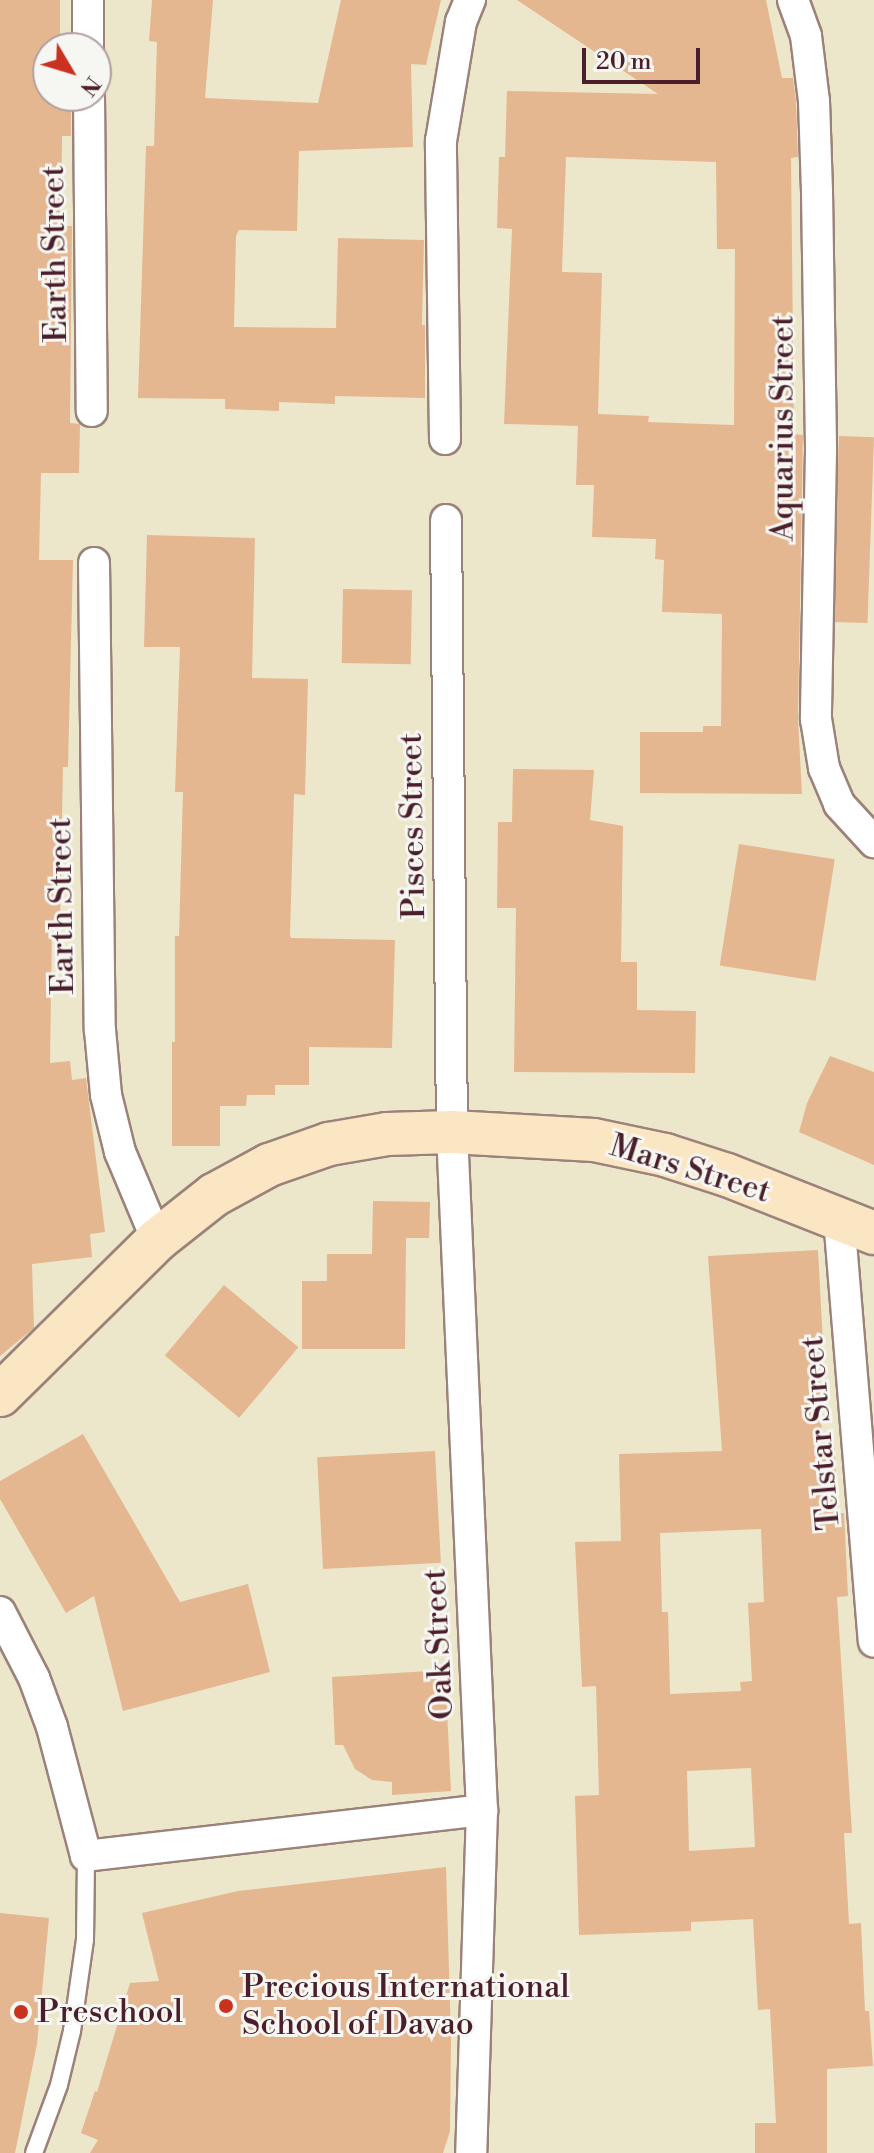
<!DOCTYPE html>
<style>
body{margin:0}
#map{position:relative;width:874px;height:2153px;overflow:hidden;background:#ece6ca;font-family:"Libre Bodoni",serif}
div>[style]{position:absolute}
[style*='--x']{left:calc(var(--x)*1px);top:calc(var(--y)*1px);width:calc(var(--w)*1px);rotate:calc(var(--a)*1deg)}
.building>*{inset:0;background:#e5b790;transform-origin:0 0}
.roads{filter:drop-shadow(2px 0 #9b827a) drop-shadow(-2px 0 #9b827a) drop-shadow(0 2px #9b827a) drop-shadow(0 -2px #9b827a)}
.lane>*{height:16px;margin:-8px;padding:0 8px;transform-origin:8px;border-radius:8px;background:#fff}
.street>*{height:30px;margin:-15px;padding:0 15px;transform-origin:15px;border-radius:15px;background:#fff}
.secondary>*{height:42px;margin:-21px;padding:0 21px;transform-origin:21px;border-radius:21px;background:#fbe6c3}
.dots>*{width:22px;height:22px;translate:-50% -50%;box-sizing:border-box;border:4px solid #f6f6f2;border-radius:50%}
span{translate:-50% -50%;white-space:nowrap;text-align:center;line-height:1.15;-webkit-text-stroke:6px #f6f6f2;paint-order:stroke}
.street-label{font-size:32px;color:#4a1f2b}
.poi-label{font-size:32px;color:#4a1f2b}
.left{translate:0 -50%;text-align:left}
.north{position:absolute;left:32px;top:32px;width:80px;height:80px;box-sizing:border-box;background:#f6f6f2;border:2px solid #b1a0a2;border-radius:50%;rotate:128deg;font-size:22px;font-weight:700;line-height:32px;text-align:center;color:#4a1f2b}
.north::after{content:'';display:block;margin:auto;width:28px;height:36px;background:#c8321e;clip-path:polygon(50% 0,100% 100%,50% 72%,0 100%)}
.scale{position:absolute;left:582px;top:48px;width:118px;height:36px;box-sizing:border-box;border:4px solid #4a1f2b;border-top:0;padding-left:10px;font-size:24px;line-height:28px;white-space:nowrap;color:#4a1f2b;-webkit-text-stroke:6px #f6f6f2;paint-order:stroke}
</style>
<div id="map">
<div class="building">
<i style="clip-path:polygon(0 0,60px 0,60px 48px,48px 48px,48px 96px,71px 96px,71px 136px,62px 136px,61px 226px,72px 226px,70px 423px,80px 424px,79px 473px,41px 473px,39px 560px,73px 560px,68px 767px,63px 767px,60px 924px,52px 924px,50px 1063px,70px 1061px,72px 1080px,86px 1078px,105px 1232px,90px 1234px,92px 1257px,32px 1264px,34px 1328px,0 1356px)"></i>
<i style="clip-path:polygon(152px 0,213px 0,205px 98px,318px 103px,341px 0,441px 0,426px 65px,411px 64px,413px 147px,299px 151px,297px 231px,239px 230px,236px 236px,234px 327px,336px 328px,338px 238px,424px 240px,422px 325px,425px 325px,425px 398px,335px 396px,335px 404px,279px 402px,279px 411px,225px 409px,225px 399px,138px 398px,146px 146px,154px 146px,157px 42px,149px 41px)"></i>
<i style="clip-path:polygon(evenodd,517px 0,766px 0,782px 78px,793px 78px,796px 102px,798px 157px,791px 158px,794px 434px,803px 435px,798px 719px,802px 794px,640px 793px,640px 732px,703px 732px,703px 726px,721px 726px,722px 614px,662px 612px,664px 560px,655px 559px,656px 539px,592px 537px,594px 485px,576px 485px,578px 426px,504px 424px,512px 229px,497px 228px,499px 157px,505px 157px,507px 91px,658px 94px,517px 0,566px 157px,716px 162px,717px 249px,735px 249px,734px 425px,648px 422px,649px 416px,598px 414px,602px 273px,562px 272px,566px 157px)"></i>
<i style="left:839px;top:436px;width:35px;height:186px;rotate:2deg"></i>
<i style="clip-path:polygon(147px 535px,255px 538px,252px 678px,308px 679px,305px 795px,294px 794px,290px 935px,291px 938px,395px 940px,392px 1048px,309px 1047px,309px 1085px,275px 1085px,275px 1095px,247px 1095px,246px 1106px,220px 1106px,220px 1146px,172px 1146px,172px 1042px,175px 1042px,175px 936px,179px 936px,183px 792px,175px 792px,180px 647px,144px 647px)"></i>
<i style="left:343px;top:589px;width:69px;height:74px;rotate:1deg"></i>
<i style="clip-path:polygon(513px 769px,594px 770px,590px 820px,623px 826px,621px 962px,637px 962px,637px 1010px,696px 1011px,695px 1073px,514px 1072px,516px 908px,497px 908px,498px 822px,512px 822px)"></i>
<i style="left:739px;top:844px;width:97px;height:123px;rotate:9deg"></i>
<i style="clip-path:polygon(830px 1056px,874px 1072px,874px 1165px,799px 1132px,807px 1103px)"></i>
<i style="clip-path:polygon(373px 1201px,430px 1202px,429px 1238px,406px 1238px,405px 1349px,302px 1349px,302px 1281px,327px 1281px,327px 1254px,372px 1254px)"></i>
<i style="clip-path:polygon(evenodd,818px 1250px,823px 1344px,818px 1345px,822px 1436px,834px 1436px,838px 1513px,844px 1513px,848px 1596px,837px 1597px,852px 1833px,844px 1833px,849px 1924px,861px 1923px,865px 2011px,869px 2011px,873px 2066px,827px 2069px,827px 2153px,755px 2153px,755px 2123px,776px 2123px,770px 2009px,758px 2010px,753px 1919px,691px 1922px,691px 1931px,579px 1935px,575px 1796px,599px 1795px,596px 1686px,582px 1687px,575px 1542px,621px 1541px,619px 1454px,722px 1451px,708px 1256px,818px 1250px,761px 1529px,764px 1602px,748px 1603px,752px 1681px,740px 1682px,741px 1691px,670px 1694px,668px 1612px,662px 1612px,660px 1533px,761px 1529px,818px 1250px,751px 1768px,755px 1847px,689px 1851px,687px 1771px,751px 1768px)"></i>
<i style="left:224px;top:1285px;width:97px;height:92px;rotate:40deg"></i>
<i style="clip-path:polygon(83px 1434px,180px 1602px,248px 1584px,270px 1672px,123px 1711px,94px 1596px,66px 1613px,0 1499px,0 1481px)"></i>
<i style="left:435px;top:1451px;width:112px;height:118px;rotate:87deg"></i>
<i style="clip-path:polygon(445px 1670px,451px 1791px,392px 1795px,392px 1782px,372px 1780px,355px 1769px,343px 1745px,335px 1745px,332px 1677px)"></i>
<i style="clip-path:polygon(446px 1867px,451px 2039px,450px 2131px,443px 2153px,90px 2153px,98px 2140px,81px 2133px,95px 2091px,97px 2092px,130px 1983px,159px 1981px,142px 1913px,238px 1891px)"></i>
<i style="clip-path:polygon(0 1913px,49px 1918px,37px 2044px,15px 2153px,0 2153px)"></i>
</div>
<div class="roads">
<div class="lane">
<i style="--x:34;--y:2153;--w:72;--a:-69.8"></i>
<i style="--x:59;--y:2085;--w:56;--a:-76.5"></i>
<i style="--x:72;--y:2031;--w:92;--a:-81.9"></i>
<i style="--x:85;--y:1940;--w:84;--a:-89.3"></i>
</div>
<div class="street">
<i style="--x:88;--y:0;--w:48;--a:90"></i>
<i style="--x:793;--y:0;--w:38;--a:70"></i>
<i style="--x:806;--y:36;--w:65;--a:83"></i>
<i style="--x:814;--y:101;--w:91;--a:88.1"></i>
<i style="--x:817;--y:192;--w:259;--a:89.1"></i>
<i style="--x:821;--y:451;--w:268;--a:91.1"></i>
<i style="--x:816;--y:719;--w:50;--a:80.7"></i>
<i style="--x:824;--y:768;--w:39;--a:67"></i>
<i style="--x:839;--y:804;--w:52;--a:47.4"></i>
<i style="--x:89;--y:96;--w:315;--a:89.5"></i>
<i style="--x:445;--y:439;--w:298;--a:-90.8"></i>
<i style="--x:441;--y:141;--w:121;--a:-80.5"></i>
<i style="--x:461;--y:22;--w:24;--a:-68"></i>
<i style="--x:446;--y:520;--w:612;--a:89.44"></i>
<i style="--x:452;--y:1132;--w:679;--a:87.47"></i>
<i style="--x:482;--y:1810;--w:343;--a:91.8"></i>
<i style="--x:94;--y:563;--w:467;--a:89.3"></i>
<i style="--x:100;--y:1030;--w:65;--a:84.7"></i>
<i style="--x:106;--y:1095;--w:59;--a:76.2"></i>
<i style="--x:120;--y:1152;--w:95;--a:67.2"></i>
<i style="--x:839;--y:1218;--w:425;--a:85.3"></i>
<i style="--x:0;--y:1612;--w:74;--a:62.7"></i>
<i style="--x:34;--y:1678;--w:52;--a:69.8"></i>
<i style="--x:52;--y:1727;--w:133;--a:75.2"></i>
<i style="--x:86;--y:1856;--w:399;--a:-6.6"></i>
</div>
<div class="secondary">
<i style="--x:0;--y:1395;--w:221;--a:-44.6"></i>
<i style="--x:157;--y:1240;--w:73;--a:-38.3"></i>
<i style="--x:214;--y:1195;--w:63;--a:-28.6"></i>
<i style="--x:269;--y:1165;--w:64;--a:-19.3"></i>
<i style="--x:329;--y:1144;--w:59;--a:-9.8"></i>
<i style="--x:387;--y:1134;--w:65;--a:-1.8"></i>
<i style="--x:452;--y:1132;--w:142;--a:3.2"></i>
<i style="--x:594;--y:1140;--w:73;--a:11.9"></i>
<i style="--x:665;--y:1155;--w:65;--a:17.9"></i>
<i style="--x:727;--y:1175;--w:158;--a:21.5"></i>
</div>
</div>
<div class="dots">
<i style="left:226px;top:2006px;background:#c8321e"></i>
<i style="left:21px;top:2012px;background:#c8321e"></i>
</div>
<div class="street-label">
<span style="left:55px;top:254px;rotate:-91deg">Earth Street</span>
<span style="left:783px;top:428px;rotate:-90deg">Aquarius Street</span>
<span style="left:413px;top:826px;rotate:-91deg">Pisces Street</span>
<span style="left:62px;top:906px;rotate:-91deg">Earth Street</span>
<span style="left:690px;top:1169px;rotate:17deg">Mars Street</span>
<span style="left:821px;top:1433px;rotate:-95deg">Telstar Street</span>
<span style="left:439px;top:1644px;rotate:-93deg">Oak Street</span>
</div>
<div class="poi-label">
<span class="left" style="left:242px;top:2006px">Precious International<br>School of Davao</span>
<span class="left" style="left:37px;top:2012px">Preschool</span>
</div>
<div class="north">N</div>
<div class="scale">20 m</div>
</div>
